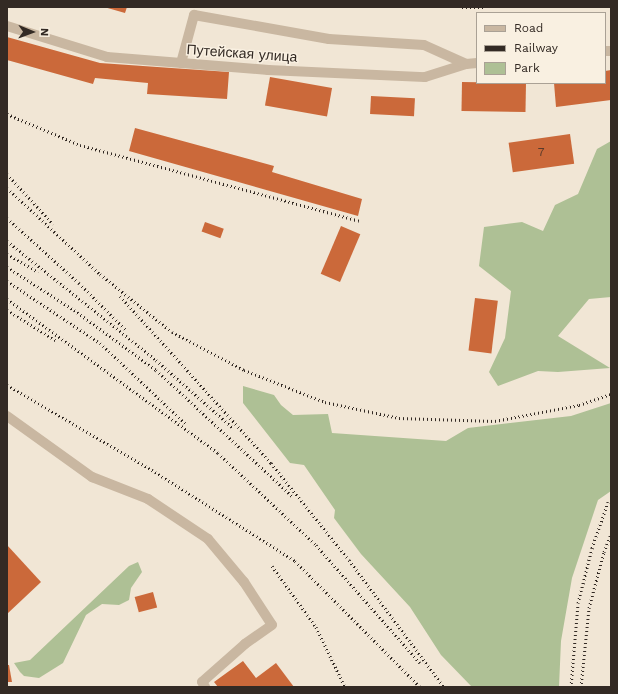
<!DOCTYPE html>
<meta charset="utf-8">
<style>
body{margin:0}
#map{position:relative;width:618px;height:694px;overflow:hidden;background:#f1e6d5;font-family:"Work Sans",sans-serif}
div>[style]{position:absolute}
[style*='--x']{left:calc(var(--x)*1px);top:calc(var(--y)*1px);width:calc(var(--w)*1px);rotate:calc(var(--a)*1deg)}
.green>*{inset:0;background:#aec095}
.building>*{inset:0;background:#cb693a;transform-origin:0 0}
.minor>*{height:10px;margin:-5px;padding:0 5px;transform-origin:5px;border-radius:5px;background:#c9b7a1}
.rail>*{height:3px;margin-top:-1.5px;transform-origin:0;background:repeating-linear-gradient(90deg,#332a24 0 1px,transparent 0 4px)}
span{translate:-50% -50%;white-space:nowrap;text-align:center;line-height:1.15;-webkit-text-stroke:3px #f9f0e1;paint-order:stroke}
.number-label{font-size:12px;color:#593a2a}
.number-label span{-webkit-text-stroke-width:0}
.street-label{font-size:14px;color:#332a24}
.frame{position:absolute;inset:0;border:8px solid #332a24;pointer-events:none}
.legend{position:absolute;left:476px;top:12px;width:130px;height:72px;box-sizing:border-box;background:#f9f0e1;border:1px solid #aaa195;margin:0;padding:5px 7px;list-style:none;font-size:12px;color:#332a24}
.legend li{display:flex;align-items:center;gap:8px;height:20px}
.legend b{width:20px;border:1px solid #aaa195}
.north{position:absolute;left:12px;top:12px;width:40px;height:40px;-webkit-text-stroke:3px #f9f0e1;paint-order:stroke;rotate:91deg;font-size:11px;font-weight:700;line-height:16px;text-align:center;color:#332a24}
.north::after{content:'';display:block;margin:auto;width:14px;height:18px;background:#332a24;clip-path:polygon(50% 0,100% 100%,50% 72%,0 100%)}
</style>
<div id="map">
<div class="green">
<i style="clip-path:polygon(611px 141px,611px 297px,589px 299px,558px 336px,610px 368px,558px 372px,538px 371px,498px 386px,489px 372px,505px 338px,511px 291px,479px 266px,484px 227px,522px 222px,543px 231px,555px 205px,578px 194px,597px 149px)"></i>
<i style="clip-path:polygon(243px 386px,274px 395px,281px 405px,293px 415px,328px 414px,332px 433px,446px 441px,468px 428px,571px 416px,611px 403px,611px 491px,598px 500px,572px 578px,561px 641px,559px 687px,472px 687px,441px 655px,410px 607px,361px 554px,334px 518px,335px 510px,304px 465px,290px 463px,243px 403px)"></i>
<i style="clip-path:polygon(138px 562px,142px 572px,131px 588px,129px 600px,119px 605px,102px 604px,86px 615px,63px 663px,39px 678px,24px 676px,20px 672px,14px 663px,30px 660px,129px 566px)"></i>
</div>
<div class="building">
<i style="clip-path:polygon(104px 7px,127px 7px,125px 13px)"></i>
<i style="clip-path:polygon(7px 37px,100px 63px,229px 72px,227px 99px,147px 94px,148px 83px,95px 78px,93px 84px,7px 60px)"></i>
<i style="clip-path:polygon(611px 70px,611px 100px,556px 107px,554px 83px,605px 83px,605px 71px)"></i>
<i style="left:270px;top:77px;width:63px;height:29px;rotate:10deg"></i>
<i style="left:462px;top:82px;width:64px;height:29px;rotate:1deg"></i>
<i style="left:371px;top:96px;width:44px;height:18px;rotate:3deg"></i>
<i style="clip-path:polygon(135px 128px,274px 166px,272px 172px,362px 199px,358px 216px,129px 151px)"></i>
<i style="left:570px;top:134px;width:30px;height:62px;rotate:82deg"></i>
<i style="left:205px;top:222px;width:20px;height:10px;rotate:20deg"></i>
<i style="left:341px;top:226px;width:21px;height:52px;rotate:23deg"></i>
<i style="left:475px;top:298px;width:23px;height:53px;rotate:7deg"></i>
<i style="clip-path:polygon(7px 545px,41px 582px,7px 614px)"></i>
<i style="left:153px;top:592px;width:16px;height:19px;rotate:75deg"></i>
<i style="clip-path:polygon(243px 661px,256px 678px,276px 663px,294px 687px,218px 687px,214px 682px)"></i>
<i style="clip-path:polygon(7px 665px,9px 665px,12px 682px,7px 682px)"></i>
</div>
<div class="minor">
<i style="--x:7;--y:26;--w:105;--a:17.2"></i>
<i style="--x:107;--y:57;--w:162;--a:4.6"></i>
<i style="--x:268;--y:70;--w:157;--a:2.6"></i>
<i style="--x:425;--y:77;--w:43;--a:-17.6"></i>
<i style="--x:466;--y:64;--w:11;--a:-5"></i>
<i style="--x:605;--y:51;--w:6;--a:0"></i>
<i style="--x:181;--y:63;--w:50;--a:-74.8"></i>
<i style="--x:194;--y:15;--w:137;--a:10.1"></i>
<i style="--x:329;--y:39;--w:95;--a:3.6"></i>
<i style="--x:424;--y:45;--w:46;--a:24.3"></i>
<i style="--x:7;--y:416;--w:105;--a:35.7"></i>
<i style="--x:92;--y:477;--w:60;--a:21.4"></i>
<i style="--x:148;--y:499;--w:72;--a:33.7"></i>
<i style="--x:208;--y:539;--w:56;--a:50.1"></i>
<i style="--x:244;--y:582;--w:51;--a:56.9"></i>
<i style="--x:272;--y:625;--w:33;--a:145"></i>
<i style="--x:245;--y:644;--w:57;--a:138.5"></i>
<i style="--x:202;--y:682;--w:6;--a:59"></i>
</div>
<div class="rail">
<i style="--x:462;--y:7;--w:22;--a:0"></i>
<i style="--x:7;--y:114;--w:79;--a:23"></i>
<i style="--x:80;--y:145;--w:289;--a:15.2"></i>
<i style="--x:7;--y:174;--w:68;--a:47.4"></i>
<i style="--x:7;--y:188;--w:127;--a:42.8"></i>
<i style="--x:100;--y:274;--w:92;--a:38.9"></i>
<i style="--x:172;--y:332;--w:81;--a:27.8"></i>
<i style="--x:244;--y:370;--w:87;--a:21.6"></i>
<i style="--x:325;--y:402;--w:76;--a:12.2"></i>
<i style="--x:399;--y:418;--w:96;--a:1.8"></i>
<i style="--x:495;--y:421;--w:86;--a:-10.8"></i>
<i style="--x:579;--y:405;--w:34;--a:-19"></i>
<i style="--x:7;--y:218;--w:97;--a:42.1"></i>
<i style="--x:79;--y:283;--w:66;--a:45"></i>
<i style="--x:7;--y:241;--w:191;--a:38.6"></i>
<i style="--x:156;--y:360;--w:103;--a:41.4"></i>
<i style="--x:7;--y:254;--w:36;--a:30"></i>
<i style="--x:7;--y:267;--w:80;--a:32.7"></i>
<i style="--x:74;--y:310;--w:102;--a:36.2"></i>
<i style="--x:156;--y:370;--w:187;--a:42.8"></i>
<i style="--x:7;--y:281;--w:112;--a:33.7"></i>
<i style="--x:100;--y:343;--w:117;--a:43.3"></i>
<i style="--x:120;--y:296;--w:225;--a:47.9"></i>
<i style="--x:271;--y:463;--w:124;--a:51.2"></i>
<i style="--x:349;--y:560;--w:159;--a:53.2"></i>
<i style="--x:7;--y:299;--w:261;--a:36.1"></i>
<i style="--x:218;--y:453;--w:134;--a:43.2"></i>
<i style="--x:316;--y:545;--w:157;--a:48.6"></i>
<i style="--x:7;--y:310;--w:57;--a:32"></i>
<i style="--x:7;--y:385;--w:172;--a:30.4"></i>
<i style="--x:155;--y:472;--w:166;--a:32.4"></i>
<i style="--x:295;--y:561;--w:177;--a:45.2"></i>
<i style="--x:272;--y:566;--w:75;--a:54.2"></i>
<i style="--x:316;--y:627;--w:67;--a:64.2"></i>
<i style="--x:571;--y:687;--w:84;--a:-85.2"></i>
<i style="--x:578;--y:603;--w:57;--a:-75.7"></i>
<i style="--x:592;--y:548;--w:49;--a:-70.8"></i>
<i style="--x:581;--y:687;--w:79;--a:-84.2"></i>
<i style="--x:589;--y:608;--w:58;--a:-75"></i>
<i style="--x:604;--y:552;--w:19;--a:-69"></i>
</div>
<div class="number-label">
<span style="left:541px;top:153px">7</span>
</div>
<div class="street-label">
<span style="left:242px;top:53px;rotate:4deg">Путейская улица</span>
</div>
<div class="frame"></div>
<ul class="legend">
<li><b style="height:5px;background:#c9b7a1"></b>Road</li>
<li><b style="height:5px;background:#332a24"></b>Railway</li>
<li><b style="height:11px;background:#aec095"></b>Park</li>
</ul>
<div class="north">N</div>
</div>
